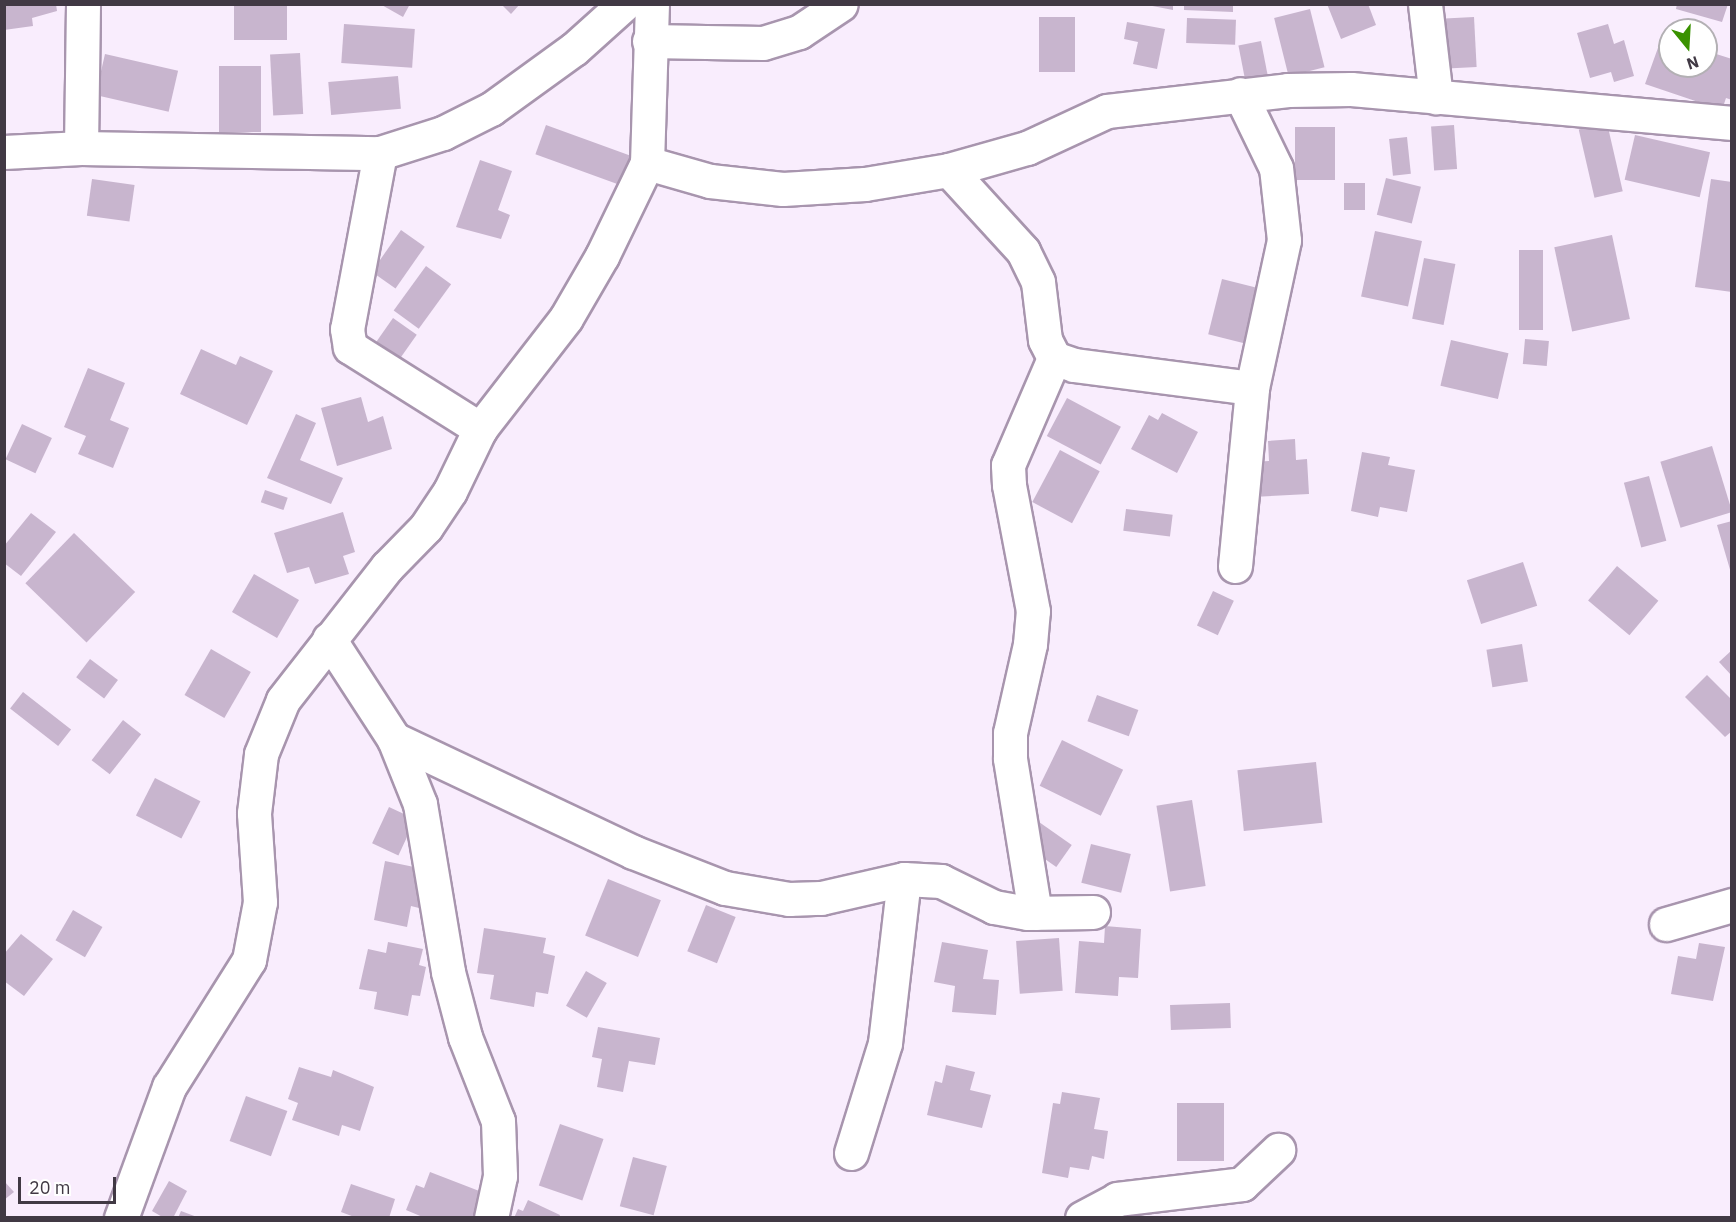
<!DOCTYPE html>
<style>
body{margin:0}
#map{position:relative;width:1736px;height:1222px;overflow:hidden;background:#f9edfd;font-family:"IBM Plex Sans",sans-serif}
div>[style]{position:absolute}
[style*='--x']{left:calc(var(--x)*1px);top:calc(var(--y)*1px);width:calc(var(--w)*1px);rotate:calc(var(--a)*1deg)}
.building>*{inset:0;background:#c8b5ce;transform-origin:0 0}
.roads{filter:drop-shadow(2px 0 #a895ae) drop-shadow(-2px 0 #a895ae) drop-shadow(0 2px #a895ae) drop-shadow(0 -2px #a895ae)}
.minor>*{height:33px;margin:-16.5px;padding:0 16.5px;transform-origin:16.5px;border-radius:16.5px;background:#fff}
span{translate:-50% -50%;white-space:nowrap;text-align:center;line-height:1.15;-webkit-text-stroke:5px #fff;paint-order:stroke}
.frame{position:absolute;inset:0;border:6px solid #413944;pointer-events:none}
.north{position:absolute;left:1658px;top:18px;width:60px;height:60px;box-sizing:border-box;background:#fff;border:2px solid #b3b0b4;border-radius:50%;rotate:162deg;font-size:16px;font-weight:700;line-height:24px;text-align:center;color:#413944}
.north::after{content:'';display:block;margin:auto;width:21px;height:27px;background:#3a9200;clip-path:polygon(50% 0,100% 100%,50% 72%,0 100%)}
.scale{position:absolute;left:18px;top:1177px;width:98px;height:27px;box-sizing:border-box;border:3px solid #413944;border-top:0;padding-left:8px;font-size:18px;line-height:21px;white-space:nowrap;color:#413944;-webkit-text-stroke:4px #fff;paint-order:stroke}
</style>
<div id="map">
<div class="building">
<i style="clip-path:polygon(4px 4px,56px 4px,57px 11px,32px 18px,33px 26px,4px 30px)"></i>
<i style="left:234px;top:4px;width:53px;height:36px"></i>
<i style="clip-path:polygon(380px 4px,410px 4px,403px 17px)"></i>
<i style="clip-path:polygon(501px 4px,520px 4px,511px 14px)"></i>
<i style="clip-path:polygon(1142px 4px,1173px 4px,1173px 10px)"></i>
<i style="clip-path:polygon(1184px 4px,1233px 4px,1233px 12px,1184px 10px)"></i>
<i style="clip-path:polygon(1327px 4px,1368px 4px,1376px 25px,1341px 39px)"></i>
<i style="clip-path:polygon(1677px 4px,1728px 4px,1722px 22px,1676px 9px)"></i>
<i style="left:1310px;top:9px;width:60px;height:37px;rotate:76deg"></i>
<i style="left:1039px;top:17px;width:36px;height:55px"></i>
<i style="left:1474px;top:17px;width:50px;height:39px;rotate:87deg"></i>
<i style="left:1187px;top:18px;width:49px;height:25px;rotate:2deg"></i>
<i style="clip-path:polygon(1127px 22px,1165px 29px,1157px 69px,1133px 64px,1138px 42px,1124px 39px)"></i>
<i style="left:344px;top:24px;width:71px;height:39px;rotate:4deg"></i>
<i style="clip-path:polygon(1608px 24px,1614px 44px,1624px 40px,1634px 76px,1614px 82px,1611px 72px,1590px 78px,1577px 33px)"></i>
<i style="left:1261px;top:41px;width:38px;height:23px;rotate:79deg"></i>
<i style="clip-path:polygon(1659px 45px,1670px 48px,1670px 66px,1706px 66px,1713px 53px,1732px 59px,1732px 100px,1726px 98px,1722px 110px,1645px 84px)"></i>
<i style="left:300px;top:53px;width:61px;height:30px;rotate:87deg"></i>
<i style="left:105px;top:54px;width:75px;height:42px;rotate:13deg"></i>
<i style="left:261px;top:66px;width:66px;height:42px;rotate:90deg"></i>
<i style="left:398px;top:76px;width:33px;height:70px;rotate:85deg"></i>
<i style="left:1607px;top:123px;width:70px;height:29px;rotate:77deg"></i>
<i style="left:546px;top:125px;width:93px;height:31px;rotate:20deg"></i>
<i style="left:1454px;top:125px;width:44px;height:23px;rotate:86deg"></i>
<i style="left:1335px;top:127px;width:53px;height:40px;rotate:90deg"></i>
<i style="left:1635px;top:135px;width:77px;height:46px;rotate:13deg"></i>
<i style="left:1407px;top:137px;width:37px;height:18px;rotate:84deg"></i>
<i style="clip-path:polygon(480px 160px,512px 171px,498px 210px,510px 215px,501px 239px,456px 227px)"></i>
<i style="left:1386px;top:178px;width:36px;height:38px;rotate:14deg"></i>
<i style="left:92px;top:179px;width:43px;height:37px;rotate:8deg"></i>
<i style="clip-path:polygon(1711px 179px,1732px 182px,1732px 292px,1695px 287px)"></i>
<i style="left:1344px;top:183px;width:21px;height:27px"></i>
<i style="left:401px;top:230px;width:29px;height:51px;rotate:35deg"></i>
<i style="left:1375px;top:231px;width:48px;height:67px;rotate:12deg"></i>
<i style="left:1612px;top:235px;width:86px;height:59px;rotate:78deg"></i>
<i style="left:1519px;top:250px;width:24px;height:80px"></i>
<i style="left:1424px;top:258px;width:32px;height:62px;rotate:11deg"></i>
<i style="left:426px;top:266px;width:31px;height:55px;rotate:36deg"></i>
<i style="left:1222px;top:279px;width:40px;height:57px;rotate:14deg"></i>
<i style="left:393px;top:318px;width:29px;height:36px;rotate:35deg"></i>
<i style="left:1525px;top:339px;width:24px;height:25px;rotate:5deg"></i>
<i style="left:1451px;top:340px;width:59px;height:47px;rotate:13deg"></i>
<i style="clip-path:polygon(201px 349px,236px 365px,240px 356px,273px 371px,247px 425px,180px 394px)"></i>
<i style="clip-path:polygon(88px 368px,125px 383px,110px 420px,129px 428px,113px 468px,78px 454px,86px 436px,64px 427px)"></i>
<i style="clip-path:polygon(361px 397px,368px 422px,383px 416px,392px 449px,337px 466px,321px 408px)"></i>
<i style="left:1067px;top:398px;width:61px;height:43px;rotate:28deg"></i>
<i style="clip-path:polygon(1162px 413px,1198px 432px,1177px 473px,1131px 449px,1149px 415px,1158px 420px)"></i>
<i style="clip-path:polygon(296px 414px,316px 423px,300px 460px,343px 478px,331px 504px,267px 478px)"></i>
<i style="left:22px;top:424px;width:33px;height:39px;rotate:25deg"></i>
<i style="clip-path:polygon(1295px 439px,1296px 460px,1307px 459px,1309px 494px,1253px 497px,1252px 462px,1269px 461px,1268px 441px)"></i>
<i style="left:1712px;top:446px;width:69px;height:54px;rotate:73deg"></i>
<i style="left:1060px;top:450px;width:45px;height:59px;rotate:28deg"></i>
<i style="clip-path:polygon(1362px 452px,1390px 457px,1388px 465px,1415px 470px,1407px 512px,1380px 507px,1378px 517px,1351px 511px)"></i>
<i style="left:1649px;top:476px;width:67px;height:26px;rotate:75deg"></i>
<i style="left:265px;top:490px;width:24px;height:13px;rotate:19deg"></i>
<i style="left:1126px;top:509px;width:47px;height:22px;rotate:7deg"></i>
<i style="clip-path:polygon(343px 512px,355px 552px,343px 556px,349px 574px,315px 584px,309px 567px,287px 573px,274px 533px)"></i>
<i style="clip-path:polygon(31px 513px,56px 532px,21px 576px,4px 563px,4px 546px)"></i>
<i style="clip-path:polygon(1732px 521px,1732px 573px,1731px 573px,1717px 525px)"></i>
<i style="left:74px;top:533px;width:85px;height:70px;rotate:44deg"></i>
<i style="left:1523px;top:562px;width:46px;height:59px;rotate:72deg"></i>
<i style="left:1617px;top:566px;width:54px;height:45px;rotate:40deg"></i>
<i style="left:254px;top:574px;width:52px;height:44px;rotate:30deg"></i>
<i style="left:1213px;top:591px;width:23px;height:38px;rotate:25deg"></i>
<i style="left:1522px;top:644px;width:38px;height:36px;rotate:81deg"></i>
<i style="left:211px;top:649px;width:46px;height:53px;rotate:30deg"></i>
<i style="clip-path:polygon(1732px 650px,1732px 676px,1719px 662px)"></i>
<i style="left:90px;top:659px;width:35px;height:23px;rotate:37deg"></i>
<i style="clip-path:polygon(1707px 675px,1732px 700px,1732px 731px,1725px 737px,1685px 697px)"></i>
<i style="left:23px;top:692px;width:61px;height:21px;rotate:38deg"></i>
<i style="left:1097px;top:695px;width:44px;height:28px;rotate:20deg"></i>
<i style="left:123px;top:720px;width:23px;height:51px;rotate:38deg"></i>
<i style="left:1062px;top:740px;width:68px;height:51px;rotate:26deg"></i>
<i style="left:1316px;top:762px;width:61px;height:79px;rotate:84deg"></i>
<i style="left:155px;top:778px;width:51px;height:42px;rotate:27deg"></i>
<i style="left:1192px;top:800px;width:87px;height:36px;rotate:81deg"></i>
<i style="left:389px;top:807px;width:29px;height:40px;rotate:25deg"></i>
<i style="left:1039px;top:822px;width:40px;height:27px;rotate:35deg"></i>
<i style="left:1091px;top:844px;width:41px;height:40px;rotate:14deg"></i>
<i style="clip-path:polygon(385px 861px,419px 868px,416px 881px,428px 884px,423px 909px,411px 906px,407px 927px,374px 920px)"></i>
<i style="left:608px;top:879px;width:57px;height:61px;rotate:22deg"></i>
<i style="left:706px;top:905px;width:32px;height:50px;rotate:22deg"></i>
<i style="left:73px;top:910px;width:34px;height:35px;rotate:30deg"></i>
<i style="clip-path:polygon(1105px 926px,1141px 929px,1138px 978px,1119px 977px,1118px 996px,1075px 993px,1079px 941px,1104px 943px)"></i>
<i style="clip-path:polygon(484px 928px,546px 938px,543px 953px,555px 956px,548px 994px,536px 992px,534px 1007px,490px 999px,494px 975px,477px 973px)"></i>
<i style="clip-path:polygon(21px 934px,53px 959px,24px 996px,4px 981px,4px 954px)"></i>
<i style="left:1059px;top:938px;width:53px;height:43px;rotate:86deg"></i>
<i style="clip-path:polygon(388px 942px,423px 949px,419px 965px,426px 967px,420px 996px,412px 995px,408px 1016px,374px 1009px,377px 992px,359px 989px,368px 949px,386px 953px)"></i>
<i style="clip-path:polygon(942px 942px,988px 950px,983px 979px,999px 980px,996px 1015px,952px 1012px,955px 986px,934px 982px)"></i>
<i style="clip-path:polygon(1699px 943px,1725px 947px,1713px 1001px,1671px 994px,1678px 956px,1696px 959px)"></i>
<i style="left:586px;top:971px;width:24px;height:40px;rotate:30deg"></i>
<i style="left:1230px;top:1003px;width:25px;height:60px;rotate:88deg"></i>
<i style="clip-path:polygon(598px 1027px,660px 1038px,655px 1065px,629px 1061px,623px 1092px,597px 1087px,602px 1059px,592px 1057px)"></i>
<i style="clip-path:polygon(946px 1065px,975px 1072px,970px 1090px,991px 1095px,982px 1128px,927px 1115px,935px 1081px,942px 1083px)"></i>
<i style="clip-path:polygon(299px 1067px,331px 1077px,333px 1070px,374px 1087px,360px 1131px,342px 1125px,339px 1136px,292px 1120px,298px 1103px,288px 1099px)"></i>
<i style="clip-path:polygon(1062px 1092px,1100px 1098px,1094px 1129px,1108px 1131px,1104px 1159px,1092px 1156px,1089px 1170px,1070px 1167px,1068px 1178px,1042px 1173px,1053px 1103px,1060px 1104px)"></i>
<i style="left:246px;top:1096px;width:44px;height:48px;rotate:20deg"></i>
<i style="left:1224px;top:1103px;width:58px;height:47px;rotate:90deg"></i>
<i style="left:560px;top:1124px;width:46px;height:65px;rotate:19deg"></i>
<i style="left:633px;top:1157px;width:35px;height:51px;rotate:15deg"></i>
<i style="clip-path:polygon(430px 1172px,487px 1194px,478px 1218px,425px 1218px,406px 1210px,416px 1185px,424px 1188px)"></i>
<i style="clip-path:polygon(4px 1181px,14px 1192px,4px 1200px)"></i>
<i style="clip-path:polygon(169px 1181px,187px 1191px,173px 1218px,164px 1218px,152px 1211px)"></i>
<i style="clip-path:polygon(351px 1184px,395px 1199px,389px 1218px,357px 1218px,341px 1212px)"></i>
<i style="clip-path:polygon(528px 1200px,560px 1215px,559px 1218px,514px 1218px,518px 1209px,523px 1211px)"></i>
<i style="clip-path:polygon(181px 1211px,197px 1217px,197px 1218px,178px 1218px)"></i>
</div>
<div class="roads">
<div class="minor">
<i style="--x:1425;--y:4;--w:94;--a:83.3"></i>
<i style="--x:649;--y:41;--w:114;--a:1"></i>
<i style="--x:763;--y:43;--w:38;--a:-17"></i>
<i style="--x:799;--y:32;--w:50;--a:-33.7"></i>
<i style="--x:81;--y:148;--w:144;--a:-89.2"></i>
<i style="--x:4;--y:152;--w:77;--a:-3"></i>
<i style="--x:81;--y:148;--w:299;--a:1"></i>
<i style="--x:380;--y:153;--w:66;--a:-17.6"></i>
<i style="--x:443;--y:133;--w:54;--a:-26.6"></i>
<i style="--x:491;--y:109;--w:102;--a:-35.9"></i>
<i style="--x:574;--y:49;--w:67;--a:-42"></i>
<i style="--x:380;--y:153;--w:179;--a:100.6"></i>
<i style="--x:347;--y:329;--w:18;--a:81"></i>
<i style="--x:350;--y:347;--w:154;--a:32.2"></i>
<i style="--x:647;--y:163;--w:66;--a:15.9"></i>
<i style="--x:710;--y:181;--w:73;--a:6.3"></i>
<i style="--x:783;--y:189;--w:82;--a:-3.5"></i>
<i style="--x:865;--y:184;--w:85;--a:-9.5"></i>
<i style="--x:949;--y:170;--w:81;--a:-15.8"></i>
<i style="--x:1027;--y:148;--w:88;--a:-24.8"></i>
<i style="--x:1107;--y:111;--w:182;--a:-6.6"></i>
<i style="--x:1288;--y:90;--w:63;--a:-0.9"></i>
<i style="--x:1351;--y:89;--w:383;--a:5.1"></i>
<i style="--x:949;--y:170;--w:110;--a:47.6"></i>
<i style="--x:1023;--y:251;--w:34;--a:64"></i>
<i style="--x:1038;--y:282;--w:58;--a:83.1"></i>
<i style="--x:1045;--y:340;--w:20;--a:63"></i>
<i style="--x:1054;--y:358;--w:21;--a:19"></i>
<i style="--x:1074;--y:365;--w:179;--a:7.4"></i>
<i style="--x:1235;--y:566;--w:179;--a:-84.5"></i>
<i style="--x:1252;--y:388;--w:151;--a:-77.8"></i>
<i style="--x:1284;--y:240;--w:72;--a:-96.3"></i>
<i style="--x:1276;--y:168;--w:82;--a:-115.9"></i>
<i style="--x:329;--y:639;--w:119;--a:57"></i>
<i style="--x:394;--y:739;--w:70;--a:68.2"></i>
<i style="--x:420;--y:804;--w:170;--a:80.5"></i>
<i style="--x:448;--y:972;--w:67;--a:75.3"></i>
<i style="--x:465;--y:1037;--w:90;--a:68.6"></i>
<i style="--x:498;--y:1121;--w:55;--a:87.9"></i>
<i style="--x:500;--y:1176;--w:43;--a:102.1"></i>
<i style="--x:394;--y:739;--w:264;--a:25.3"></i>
<i style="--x:633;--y:852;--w:99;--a:21.4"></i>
<i style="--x:725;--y:888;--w:65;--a:9.8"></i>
<i style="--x:789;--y:899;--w:32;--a:-2"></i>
<i style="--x:821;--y:898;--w:85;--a:-12.9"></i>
<i style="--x:904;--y:879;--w:37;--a:3"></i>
<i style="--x:941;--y:881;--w:59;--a:26.1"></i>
<i style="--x:994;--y:907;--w:34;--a:10"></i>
<i style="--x:1027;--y:913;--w:66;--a:-0.9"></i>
<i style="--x:1035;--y:913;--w:157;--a:-99.2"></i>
<i style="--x:1010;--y:758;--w:25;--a:-90"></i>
<i style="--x:1010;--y:733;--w:91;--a:-77.3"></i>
<i style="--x:1030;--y:644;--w:33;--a:-85"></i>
<i style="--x:1033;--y:611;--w:128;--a:-100.8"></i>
<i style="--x:1009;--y:485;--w:20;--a:-93"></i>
<i style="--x:1008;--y:465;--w:116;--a:-66.7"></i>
<i style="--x:1666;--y:924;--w:69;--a:-16.1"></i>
<i style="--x:851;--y:1153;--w:115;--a:-72.8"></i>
<i style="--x:885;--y:1043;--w:165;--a:-83.4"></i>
<i style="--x:121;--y:1218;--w:140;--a:-69.9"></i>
<i style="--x:169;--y:1087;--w:150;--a:-57.8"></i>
<i style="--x:249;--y:960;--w:59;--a:-79.3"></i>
<i style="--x:260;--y:902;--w:89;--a:-93.9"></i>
<i style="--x:254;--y:813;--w:59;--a:-83.2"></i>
<i style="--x:261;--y:754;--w:58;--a:-67.8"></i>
<i style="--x:283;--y:700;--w:169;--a:-52"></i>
<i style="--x:387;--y:567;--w:56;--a:-45.7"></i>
<i style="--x:426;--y:527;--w:43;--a:-56.3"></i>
<i style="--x:450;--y:491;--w:69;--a:-64.2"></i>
<i style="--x:480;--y:429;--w:140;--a:-52.2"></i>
<i style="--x:566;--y:318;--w:72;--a:-59.9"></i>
<i style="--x:602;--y:256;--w:103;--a:-64.2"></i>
<i style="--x:647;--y:163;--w:159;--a:-88.2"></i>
<i style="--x:1082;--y:1218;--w:40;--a:-28"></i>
<i style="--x:1117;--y:1199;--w:126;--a:-6.8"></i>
<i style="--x:1242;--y:1184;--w:50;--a:-43.4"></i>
</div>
</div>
<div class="frame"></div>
<div class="north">N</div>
<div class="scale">20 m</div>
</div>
